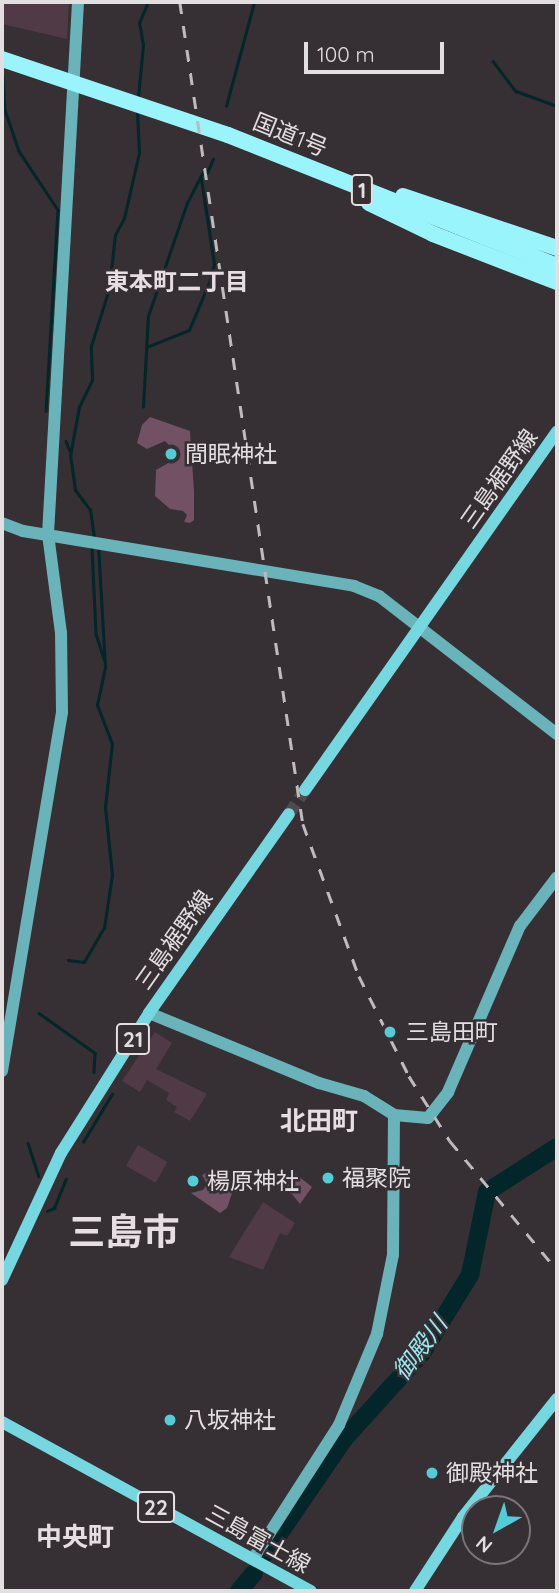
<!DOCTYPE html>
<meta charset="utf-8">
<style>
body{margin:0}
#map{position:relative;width:559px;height:1593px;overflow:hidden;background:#362f33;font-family:Quicksand,"Noto Sans JP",sans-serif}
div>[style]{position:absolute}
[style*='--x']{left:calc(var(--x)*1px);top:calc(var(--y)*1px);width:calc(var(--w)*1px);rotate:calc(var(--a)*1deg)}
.green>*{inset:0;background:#503a46;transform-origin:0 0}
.forest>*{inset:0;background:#715163}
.stream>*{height:2.5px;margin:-1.25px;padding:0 1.25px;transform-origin:1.25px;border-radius:1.25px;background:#022629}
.river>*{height:18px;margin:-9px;padding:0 9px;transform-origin:9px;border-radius:9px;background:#022629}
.primary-tunnel>*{height:12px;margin-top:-6px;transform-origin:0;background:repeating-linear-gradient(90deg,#50494d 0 12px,transparent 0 18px)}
.secondary>*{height:12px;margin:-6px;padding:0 6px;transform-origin:6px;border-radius:6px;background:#69b3ba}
.primary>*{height:12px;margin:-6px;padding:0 6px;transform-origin:6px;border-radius:6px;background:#75d7e0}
.highway>*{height:16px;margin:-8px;padding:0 8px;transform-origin:8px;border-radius:8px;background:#99f4fc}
.rail>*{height:2.5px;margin-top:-1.25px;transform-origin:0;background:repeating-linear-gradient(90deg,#bfbbbd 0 12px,transparent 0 24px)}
.dots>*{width:19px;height:19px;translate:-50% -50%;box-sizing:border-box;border:4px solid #362f33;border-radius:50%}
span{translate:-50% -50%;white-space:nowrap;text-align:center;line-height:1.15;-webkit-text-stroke:5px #362f33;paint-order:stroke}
.shield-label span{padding:2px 5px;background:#362f33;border:2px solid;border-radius:5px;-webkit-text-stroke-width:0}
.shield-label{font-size:21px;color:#e3dfe1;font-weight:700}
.street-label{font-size:23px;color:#e3dfe1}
.poi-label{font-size:23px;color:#e3dfe1}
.left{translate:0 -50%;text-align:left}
.neighbourhood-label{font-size:24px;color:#e7dee3;font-weight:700}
.water-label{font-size:24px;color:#99eaf2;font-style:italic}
.quarter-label{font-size:26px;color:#e7dee3;font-weight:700}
.town-label{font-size:37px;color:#e7dee3;font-weight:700}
.frame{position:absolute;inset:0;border:4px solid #e3dfe1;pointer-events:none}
.north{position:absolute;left:461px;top:1495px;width:70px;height:70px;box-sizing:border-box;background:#362f33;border:2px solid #7b7579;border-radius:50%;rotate:220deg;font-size:19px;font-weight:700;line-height:28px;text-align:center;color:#e3dfe1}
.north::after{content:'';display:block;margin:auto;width:24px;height:32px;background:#52ccd6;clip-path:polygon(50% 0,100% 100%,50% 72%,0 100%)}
.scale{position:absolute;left:304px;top:42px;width:140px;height:32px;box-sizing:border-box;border:4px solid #e3dfe1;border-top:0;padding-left:9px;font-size:21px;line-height:24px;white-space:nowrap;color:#e3dfe1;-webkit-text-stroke:5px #362f33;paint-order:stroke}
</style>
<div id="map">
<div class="green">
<i style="clip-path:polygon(2px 2px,69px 2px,67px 39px,2px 24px)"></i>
<i style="clip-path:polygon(155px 1032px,172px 1043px,156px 1069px,207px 1094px,190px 1121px,174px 1112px,177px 1107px,166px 1100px,169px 1093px,147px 1080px,140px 1092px,122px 1081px)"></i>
<i style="left:138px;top:1145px;width:34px;height:24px;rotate:30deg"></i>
<i style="clip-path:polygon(263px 1202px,295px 1223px,287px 1236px,280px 1233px,263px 1270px,229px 1257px)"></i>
</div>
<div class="forest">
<i style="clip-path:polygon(150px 417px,190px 431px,194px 491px,194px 520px,190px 523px,184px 522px,187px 515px,183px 511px,170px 509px,155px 496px,156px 470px,170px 462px,175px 451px,165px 441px,147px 449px,137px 443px,142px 425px)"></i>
<i style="clip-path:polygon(210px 1171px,223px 1182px,235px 1185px,227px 1208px,220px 1213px,191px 1193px,203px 1190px,207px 1184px,202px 1175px)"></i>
<i style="clip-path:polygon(292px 1171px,312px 1187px,300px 1204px,292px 1194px,279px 1190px)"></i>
</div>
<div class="stream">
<i style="--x:493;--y:61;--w:38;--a:53"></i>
<i style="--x:516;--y:91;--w:44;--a:20.1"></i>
<i style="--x:3;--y:77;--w:33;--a:87"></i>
<i style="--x:5;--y:110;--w:43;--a:71.1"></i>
<i style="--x:19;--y:151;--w:71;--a:56.5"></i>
<i style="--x:58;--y:210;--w:201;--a:93.4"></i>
<i style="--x:138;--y:97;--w:52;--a:-84.5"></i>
<i style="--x:143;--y:45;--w:22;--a:-100"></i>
<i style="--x:139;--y:23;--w:23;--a:-67"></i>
<i style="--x:226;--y:106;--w:108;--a:-74.9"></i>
<i style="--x:207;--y:173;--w:15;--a:-67"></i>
<i style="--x:147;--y:347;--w:45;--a:-22"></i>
<i style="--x:189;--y:330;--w:54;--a:-67.2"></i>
<i style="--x:210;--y:280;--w:16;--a:-76"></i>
<i style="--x:214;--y:264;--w:86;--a:-98.7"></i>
<i style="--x:143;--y:407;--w:91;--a:-86.9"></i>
<i style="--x:148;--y:316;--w:120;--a:-71"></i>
<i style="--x:187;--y:203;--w:33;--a:-63"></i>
<i style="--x:66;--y:441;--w:11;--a:68"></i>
<i style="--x:94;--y:538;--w:28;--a:-98"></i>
<i style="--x:90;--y:510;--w:25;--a:-127"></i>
<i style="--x:75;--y:490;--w:34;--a:-98"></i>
<i style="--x:70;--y:456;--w:50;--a:-79.6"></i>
<i style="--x:79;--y:407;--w:30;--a:-64"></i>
<i style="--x:92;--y:380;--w:34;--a:-92"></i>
<i style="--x:91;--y:346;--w:60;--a:-72.5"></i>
<i style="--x:109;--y:289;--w:54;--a:-83.7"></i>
<i style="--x:115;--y:235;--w:19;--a:-62"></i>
<i style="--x:124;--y:218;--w:67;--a:-77"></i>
<i style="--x:139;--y:153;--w:42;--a:-92.7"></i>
<i style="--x:92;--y:548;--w:86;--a:87.3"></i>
<i style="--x:96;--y:634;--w:26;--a:72"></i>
<i style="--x:68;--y:960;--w:16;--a:7"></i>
<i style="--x:84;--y:962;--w:39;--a:-60"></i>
<i style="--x:104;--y:928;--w:54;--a:-81.4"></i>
<i style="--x:112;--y:875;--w:68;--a:-95.9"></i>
<i style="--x:105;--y:807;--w:63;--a:-83.7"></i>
<i style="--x:112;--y:744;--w:42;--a:-111"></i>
<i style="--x:97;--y:705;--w:39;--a:-78"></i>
<i style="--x:105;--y:667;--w:120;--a:-93.3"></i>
<i style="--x:39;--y:1013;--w:69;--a:35.5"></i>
<i style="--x:95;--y:1053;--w:19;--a:93"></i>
<i style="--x:83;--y:1142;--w:56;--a:-58.9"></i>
<i style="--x:28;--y:1143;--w:35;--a:72"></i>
<i style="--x:47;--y:1211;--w:8;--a:-23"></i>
<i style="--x:54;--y:1208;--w:31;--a:-68"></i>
</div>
<div class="river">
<i style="--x:266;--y:1553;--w:138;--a:-55.6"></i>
<i style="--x:344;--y:1439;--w:116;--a:-47.8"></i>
<i style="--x:422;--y:1353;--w:92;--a:-58.4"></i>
<i style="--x:470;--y:1275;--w:85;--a:-78.4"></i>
<i style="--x:487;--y:1192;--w:83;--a:-32.7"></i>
<i style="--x:239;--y:1591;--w:23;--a:-50"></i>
</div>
<div class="primary-tunnel">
<i style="--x:289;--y:814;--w:29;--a:-56"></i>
</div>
<div class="secondary">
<i style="--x:2;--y:523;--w:22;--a:21"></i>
<i style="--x:23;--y:531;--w:336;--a:9.4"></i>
<i style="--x:354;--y:586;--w:27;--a:22"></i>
<i style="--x:379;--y:596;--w:225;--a:37.8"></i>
<i style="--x:149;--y:1013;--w:184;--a:22.4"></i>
<i style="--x:319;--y:1083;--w:47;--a:16.1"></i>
<i style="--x:364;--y:1096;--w:36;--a:32"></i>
<i style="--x:394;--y:1115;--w:34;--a:5"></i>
<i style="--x:428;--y:1118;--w:33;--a:-52"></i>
<i style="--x:448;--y:1092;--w:181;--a:-66.6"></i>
<i style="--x:520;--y:926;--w:61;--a:-52.9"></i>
<i style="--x:2;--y:1071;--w:364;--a:-80.5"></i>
<i style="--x:62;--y:712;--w:79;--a:-90.7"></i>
<i style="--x:61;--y:633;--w:100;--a:-97.5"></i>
<i style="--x:48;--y:534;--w:533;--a:-86.77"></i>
<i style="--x:253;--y:1559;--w:159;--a:-57.3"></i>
<i style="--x:339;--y:1425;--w:99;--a:-67.3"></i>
<i style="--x:377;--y:1334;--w:81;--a:-78.6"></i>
<i style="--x:393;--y:1255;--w:140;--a:-89.6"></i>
</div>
<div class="primary">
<i style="--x:305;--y:790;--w:438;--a:-54.9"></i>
<i style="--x:2;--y:1280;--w:140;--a:-65.1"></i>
<i style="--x:61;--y:1153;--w:165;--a:-57.8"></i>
<i style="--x:149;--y:1013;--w:243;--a:-54.9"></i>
<i style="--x:2;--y:1422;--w:352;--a:28.7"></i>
<i style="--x:415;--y:1591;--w:88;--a:-57"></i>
<i style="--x:463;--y:1517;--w:151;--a:-51.5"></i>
</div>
<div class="highway">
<i style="--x:2;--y:59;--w:238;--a:18.6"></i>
<i style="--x:228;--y:135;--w:354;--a:21.7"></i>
<i style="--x:403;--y:196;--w:163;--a:18.7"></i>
<i style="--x:369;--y:203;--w:71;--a:25.8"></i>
<i style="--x:433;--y:234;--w:133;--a:21.2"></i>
</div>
<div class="rail">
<i style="--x:180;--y:2;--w:831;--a:81.49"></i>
<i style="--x:303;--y:824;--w:162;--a:69.8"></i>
<i style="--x:359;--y:976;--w:112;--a:63.4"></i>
<i style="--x:409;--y:1076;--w:77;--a:57.8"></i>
<i style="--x:450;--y:1141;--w:168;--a:50.3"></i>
</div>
<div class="dots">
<i style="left:171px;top:454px;background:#52ccd6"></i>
<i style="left:390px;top:1032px;background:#52ccd6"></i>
<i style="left:328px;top:1178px;background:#52ccd6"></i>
<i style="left:193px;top:1181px;background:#52ccd6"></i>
<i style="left:170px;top:1420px;background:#52ccd6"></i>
<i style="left:432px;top:1473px;background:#52ccd6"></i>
</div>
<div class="shield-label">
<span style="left:362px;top:190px">1</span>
<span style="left:133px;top:1039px">21</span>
<span style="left:156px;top:1507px">22</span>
</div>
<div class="street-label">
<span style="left:290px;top:135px;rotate:22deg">国道1号</span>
<span style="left:499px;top:479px;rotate:-55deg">三島裾野線</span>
<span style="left:174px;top:940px;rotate:-55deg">三島裾野線</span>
<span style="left:258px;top:1539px;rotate:29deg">三島富士線</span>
</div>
<div class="poi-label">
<span class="left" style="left:185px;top:454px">間眠神社</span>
<span class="left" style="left:406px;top:1032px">三島田町</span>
<span class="left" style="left:342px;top:1178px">福聚院</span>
<span class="left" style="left:207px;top:1181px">楊原神社</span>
<span class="left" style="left:184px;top:1420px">八坂神社</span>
<span class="left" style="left:446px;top:1473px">御殿神社</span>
</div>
<div class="neighbourhood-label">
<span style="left:177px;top:282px">東本町二丁目</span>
</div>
<div class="water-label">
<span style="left:420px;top:1348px;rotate:-53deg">御殿川</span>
</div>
<div class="quarter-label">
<span style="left:319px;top:1121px">北田町</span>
<span style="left:75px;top:1537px">中央町</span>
</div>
<div class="town-label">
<span style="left:124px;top:1231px">三島市</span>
</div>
<div class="frame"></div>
<div class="north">N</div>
<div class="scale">100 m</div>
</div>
